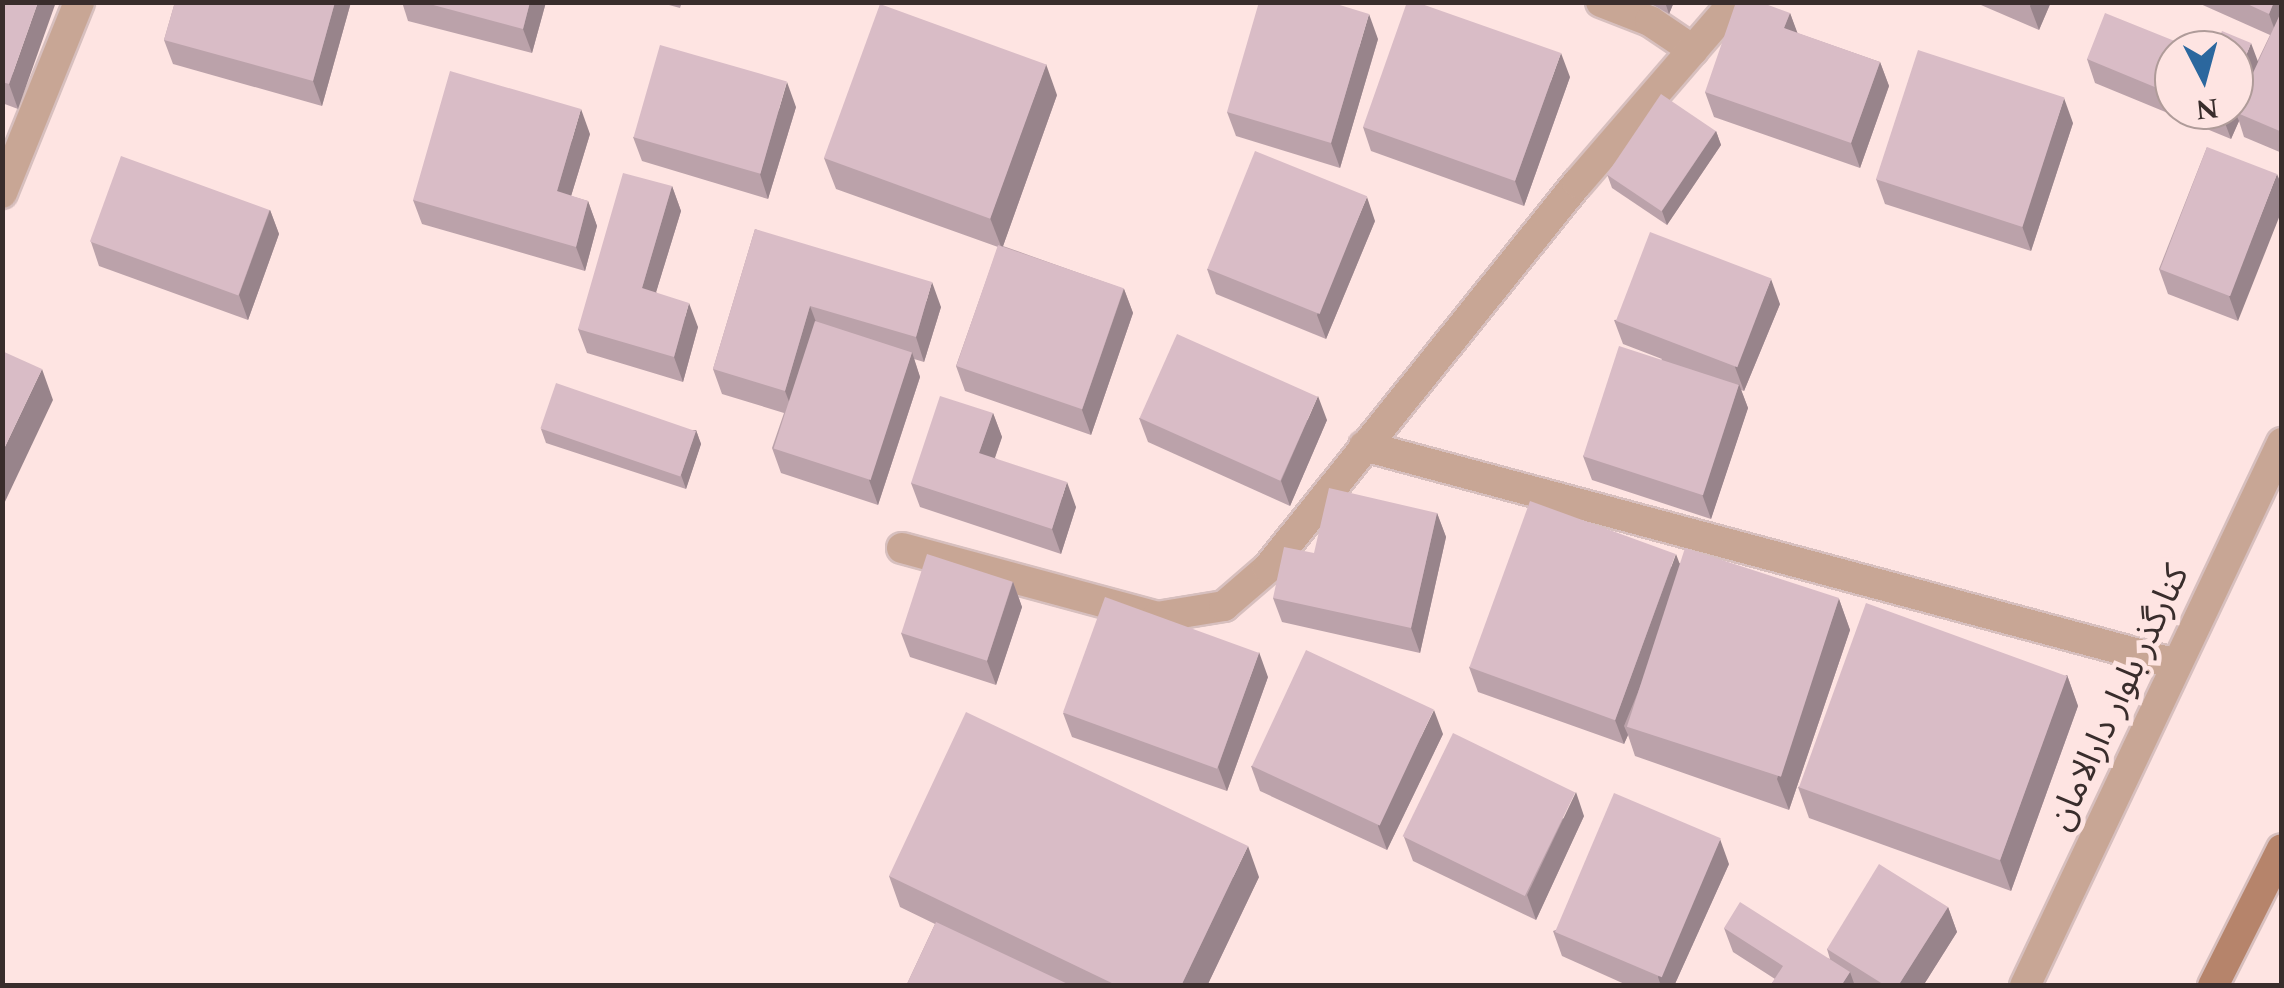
<!DOCTYPE html>
<meta charset="utf-8">
<style>
body{margin:0}
#map{position:relative;width:2284px;height:988px;overflow:hidden;background:#fee4e2;font-family:Spectral,"Noto Sans Arabic",serif}
div>[style]{position:absolute}
[style*='--x']{left:calc(var(--x)*1px);top:calc(var(--y)*1px);width:calc(var(--w)*1px);rotate:calc(var(--a)*1deg)}
.roads{filter:drop-shadow(2px 0 #d7bfbe) drop-shadow(-2px 0 #d7bfbe) drop-shadow(0 2px #d7bfbe) drop-shadow(0 -2px #d7bfbe)}
.minor>*{height:30px;margin:-15px;padding:0 15px;transform-origin:15px;border-radius:15px;background:#c8a695}
.tertiary>*{height:30px;margin:-15px;padding:0 15px;transform-origin:15px;border-radius:15px;background:#c8a695}
.secondary>*{height:30px;margin:-15px;padding:0 15px;transform-origin:15px;border-radius:15px;background:#b6846b}
.wall>*{inset:0;background:#bba2aa}
.shaded-wall>*{inset:0;background:#98848b}
.building>*{inset:0;background:#d9bcc6;transform-origin:0 0}
span{translate:-50% -50%;white-space:nowrap;text-align:center;line-height:1.15;-webkit-text-stroke:10px #fee4e2;paint-order:stroke}
.street-label{font-size:35px;color:#392d2c}
.frame{position:absolute;inset:0;border:5px solid #392d2c;pointer-events:none}
.north{position:absolute;left:2154px;top:30px;width:100px;height:100px;box-sizing:border-box;background:#fee4e2;border:2px solid #af9b99;border-radius:50%;rotate:174deg;font-size:28px;font-weight:700;line-height:40px;text-align:center;color:#392d2c}
.north::after{content:'';display:block;margin:auto;width:35px;height:45px;background:#2b679e;clip-path:polygon(50% 0,100% 100%,50% 72%,0 100%)}
</style>
<div id="map">
<div class="roads">
<div class="minor">
<i style="--x:1601;--y:2;--w:53;--a:21.2"></i>
<i style="--x:1650;--y:21;--w:52;--a:34"></i>
<i style="--x:2;--y:193;--w:206;--a:-68"></i>
<i style="--x:1364;--y:446;--w:841;--a:15.03"></i>
<i style="--x:902;--y:548;--w:264;--a:15.1"></i>
<i style="--x:1157;--y:617;--w:68;--a:-9.3"></i>
<i style="--x:1224;--y:606;--w:58;--a:-40.8"></i>
<i style="--x:1268;--y:568;--w:494;--a:-51.2"></i>
<i style="--x:1578;--y:183;--w:239;--a:-49.2"></i>
</div>
<div class="tertiary">
<i style="--x:2025;--y:986;--w:601;--a:-64.67"></i>
</div>
<div class="secondary">
<i style="--x:2213;--y:986;--w:153;--a:-63.3"></i>
</div>
</div>
<div class="wall">
<i style="clip-path:polygon(2px 2px,18px 109px,2px 103px)"></i>
<i style="clip-path:polygon(175px 2px,351px 2px,322px 106px,173px 64px,164px 40px)"></i>
<i style="clip-path:polygon(402px 2px,546px 2px,532px 53px,408px 21px)"></i>
<i style="clip-path:polygon(658px 2px,682px 2px,680px 8px)"></i>
<i style="clip-path:polygon(1648px 2px,1674px 2px,1669px 14px)"></i>
<i style="clip-path:polygon(1974px 2px,2051px 2px,2039px 30px)"></i>
<i style="clip-path:polygon(2196px 2px,2282px 2px,2282px 153px,2244px 137px,2239px 121px,2231px 139px,2095px 83px,2087px 59px,2174px 50px,2174px 110px,2234px 110px,2270px 35px)"></i>
<i style="clip-path:polygon(1790px 13px,1797px 33px,1880px 62px,1889px 86px,1860px 168px,1714px 117px,1705px 92px)"></i>
<i style="clip-path:polygon(1378px 39px,1340px 168px,1236px 136px,1227px 112px)"></i>
<i style="clip-path:polygon(1570px 77px,1524px 206px,1371px 151px,1363px 127px)"></i>
<i style="clip-path:polygon(1057px 95px,1003px 246px,1124px 289px,1133px 313px,1091px 435px,965px 391px,956px 366px,998px 247px,836px 189px,824px 158px)"></i>
<i style="clip-path:polygon(796px 107px,768px 199px,642px 161px,633px 137px)"></i>
<i style="clip-path:polygon(2073px 123px,2031px 251px,1885px 204px,1876px 179px)"></i>
<i style="clip-path:polygon(1716px 131px,1721px 145px,1667px 225px,1612px 188px,1607px 174px)"></i>
<i style="clip-path:polygon(590px 134px,571px 196px,588px 201px,597px 226px,585px 271px,422px 224px,413px 200px)"></i>
<i style="clip-path:polygon(2207px 147px,2238px 321px,2168px 294px,2159px 269px)"></i>
<i style="clip-path:polygon(672px 186px,681px 211px,656px 292px,698px 327px,683px 382px,587px 353px,578px 329px)"></i>
<i style="clip-path:polygon(270px 210px,279px 234px,248px 320px,99px 266px,91px 242px)"></i>
<i style="clip-path:polygon(1375px 221px,1326px 339px,1216px 294px,1207px 269px)"></i>
<i style="clip-path:polygon(755px 229px,941px 307px,924px 362px,914px 359px,920px 377px,878px 505px,781px 473px,772px 448px,784px 413px,722px 394px,713px 369px)"></i>
<i style="clip-path:polygon(1780px 304px,1744px 391px,1741px 390px,1748px 408px,1711px 519px,1592px 480px,1583px 456px,1662px 359px,1623px 344px,1614px 320px)"></i>
<i style="clip-path:polygon(993px 413px,1002px 437px,995px 458px,1076px 507px,1061px 554px,920px 507px,911px 483px)"></i>
<i style="clip-path:polygon(1139px 418px,1327px 420px,1290px 506px,1148px 442px)"></i>
<i style="clip-path:polygon(541px 429px,696px 430px,701px 444px,686px 489px,546px 443px)"></i>
<i style="clip-path:polygon(1437px 513px,1446px 537px,1420px 653px,1282px 622px,1273px 598px,1314px 553px)"></i>
<i style="clip-path:polygon(1679px 563px,1839px 599px,1850px 630px,1789px 810px,1635px 756px,1628px 735px,1624px 744px,1478px 692px,1469px 667px)"></i>
<i style="clip-path:polygon(1013px 582px,1022px 607px,996px 685px,910px 657px,901px 633px)"></i>
<i style="clip-path:polygon(2067px 675px,2078px 706px,2011px 891px,1809px 818px,1798px 787px)"></i>
<i style="clip-path:polygon(1268px 677px,1227px 791px,1072px 737px,1063px 713px)"></i>
<i style="clip-path:polygon(1443px 734px,1387px 850px,1260px 791px,1251px 766px)"></i>
<i style="clip-path:polygon(1584px 816px,1536px 920px,1413px 861px,1404px 837px)"></i>
<i style="clip-path:polygon(1729px 864px,1674px 986px,1629px 986px,1562px 956px,1553px 931px)"></i>
<i style="clip-path:polygon(889px 876px,1259px 877px,1207px 986px,906px 986px,935px 924px,900px 907px)"></i>
<i style="clip-path:polygon(1948px 907px,1957px 932px,1923px 986px,1770px 986px,1775px 979px,1733px 952px,1724px 928px,1830px 959px,1827px 949px)"></i>
</div>
<div class="shaded-wall">
<i style="clip-path:polygon(38px 2px,56px 2px,18px 109px,9px 84px)"></i>
<i style="clip-path:polygon(335px 2px,351px 2px,322px 106px,313px 81px)"></i>
<i style="clip-path:polygon(530px 2px,546px 2px,532px 53px,523px 29px)"></i>
<i style="clip-path:polygon(1665px 2px,1674px 2px,1669px 14px)"></i>
<i style="clip-path:polygon(2032px 2px,2051px 2px,2039px 30px,2030px 6px)"></i>
<i style="clip-path:polygon(2274px 2px,2282px 2px,2282px 31px,2278px 39px,2269px 14px)"></i>
<i style="clip-path:polygon(1790px 13px,1799px 37px,1784px 28px)"></i>
<i style="clip-path:polygon(1369px 14px,1378px 39px,1340px 168px,1331px 143px)"></i>
<i style="clip-path:polygon(2251px 43px,2260px 67px,2235px 112px,2239px 121px,2231px 139px,2222px 115px,2224px 110px,2234px 110px,2234px 86px)"></i>
<i style="clip-path:polygon(1561px 53px,1570px 77px,1524px 206px,1515px 181px)"></i>
<i style="clip-path:polygon(1880px 62px,1889px 86px,1860px 168px,1851px 143px)"></i>
<i style="clip-path:polygon(1046px 64px,1057px 95px,1002px 249px,990px 218px)"></i>
<i style="clip-path:polygon(787px 82px,796px 107px,768px 199px,760px 174px)"></i>
<i style="clip-path:polygon(2064px 98px,2073px 123px,2031px 251px,2022px 226px)"></i>
<i style="clip-path:polygon(581px 109px,590px 134px,565px 216px,557px 191px)"></i>
<i style="clip-path:polygon(1716px 131px,1721px 145px,1667px 225px,1662px 211px)"></i>
<i style="clip-path:polygon(2277px 174px,2282px 186px,2282px 210px,2238px 321px,2229px 296px)"></i>
<i style="clip-path:polygon(672px 186px,681px 211px,650px 312px,642px 288px)"></i>
<i style="clip-path:polygon(1367px 197px,1375px 221px,1326px 339px,1317px 315px)"></i>
<i style="clip-path:polygon(588px 201px,597px 226px,585px 271px,576px 247px)"></i>
<i style="clip-path:polygon(270px 210px,279px 234px,248px 320px,239px 295px)"></i>
<i style="clip-path:polygon(1771px 279px,1780px 304px,1744px 391px,1735px 367px)"></i>
<i style="clip-path:polygon(932px 282px,941px 307px,924px 362px,916px 337px)"></i>
<i style="clip-path:polygon(1124px 289px,1133px 313px,1091px 435px,1082px 410px)"></i>
<i style="clip-path:polygon(689px 303px,698px 327px,683px 382px,674px 357px)"></i>
<i style="clip-path:polygon(810px 306px,819px 330px,794px 415px,785px 391px)"></i>
<i style="clip-path:polygon(912px 352px,920px 377px,878px 505px,869px 480px)"></i>
<i style="clip-path:polygon(42px 369px,53px 400px,2px 508px,2px 453px)"></i>
<i style="clip-path:polygon(1739px 384px,1748px 408px,1711px 519px,1702px 494px)"></i>
<i style="clip-path:polygon(1318px 396px,1327px 420px,1290px 506px,1281px 481px)"></i>
<i style="clip-path:polygon(993px 413px,1002px 437px,988px 477px,979px 453px)"></i>
<i style="clip-path:polygon(696px 430px,701px 444px,686px 489px,681px 475px)"></i>
<i style="clip-path:polygon(1067px 482px,1076px 507px,1061px 554px,1052px 529px)"></i>
<i style="clip-path:polygon(1437px 513px,1446px 537px,1420px 653px,1411px 628px)"></i>
<i style="clip-path:polygon(1676px 554px,1685px 578px,1624px 726px,1628px 735px,1624px 744px,1615px 720px)"></i>
<i style="clip-path:polygon(1013px 582px,1022px 607px,996px 685px,987px 661px)"></i>
<i style="clip-path:polygon(1839px 599px,1850px 630px,1789px 810px,1777px 779px)"></i>
<i style="clip-path:polygon(1259px 652px,1268px 677px,1227px 791px,1218px 767px)"></i>
<i style="clip-path:polygon(2067px 675px,2078px 706px,2011px 891px,2000px 860px)"></i>
<i style="clip-path:polygon(1434px 710px,1443px 734px,1387px 850px,1378px 826px)"></i>
<i style="clip-path:polygon(1576px 792px,1584px 816px,1536px 920px,1527px 895px)"></i>
<i style="clip-path:polygon(1720px 839px,1729px 864px,1674px 986px,1661px 986px,1658px 977px)"></i>
<i style="clip-path:polygon(1248px 846px,1259px 877px,1207px 986px,1181px 986px)"></i>
<i style="clip-path:polygon(1948px 907px,1957px 932px,1923px 986px,1898px 986px)"></i>
<i style="clip-path:polygon(1850px 972px,1855px 986px,1841px 986px)"></i>
</div>
<div class="building">
<i style="clip-path:polygon(2px 2px,38px 2px,9px 84px,2px 82px)"></i>
<i style="clip-path:polygon(175px 2px,335px 2px,313px 81px,164px 40px)"></i>
<i style="clip-path:polygon(422px 2px,530px 2px,523px 29px)"></i>
<i style="clip-path:polygon(1259px 2px,1330px 2px,1369px 14px,1331px 143px,1227px 112px)"></i>
<i style="clip-path:polygon(1407px 2px,1416px 2px,1561px 53px,1515px 181px,1363px 127px)"></i>
<i style="clip-path:polygon(1736px 2px,1760px 2px,1790px 13px,1784px 28px,1880px 62px,1851px 143px,1705px 92px)"></i>
<i style="clip-path:polygon(2243px 2px,2274px 2px,2269px 14px)"></i>
<i style="left:880px;top:4px;width:177px;height:164px;rotate:20deg"></i>
<i style="clip-path:polygon(2282px 10px,2282px 132px,2235px 112px)"></i>
<i style="clip-path:polygon(2105px 13px,2197px 50px,2174px 50px,2174px 95px,2087px 59px)"></i>
<i style="clip-path:polygon(2222px 31px,2251px 43px,2234px 86px,2234px 50px,2214px 50px)"></i>
<i style="left:660px;top:45px;width:132px;height:96px;rotate:16deg"></i>
<i style="left:1918px;top:50px;width:154px;height:136px;rotate:18deg"></i>
<i style="clip-path:polygon(450px 71px,581px 109px,557px 191px,588px 201px,576px 247px,413px 200px)"></i>
<i style="left:1661px;top:94px;width:66px;height:97px;rotate:34deg"></i>
<i style="clip-path:polygon(2211px 110px,2224px 110px,2222px 115px)"></i>
<i style="left:2207px;top:147px;width:75px;height:131px;rotate:21deg"></i>
<i style="left:1255px;top:151px;width:121px;height:127px;rotate:22deg"></i>
<i style="left:121px;top:156px;width:158px;height:91px;rotate:20deg"></i>
<i style="clip-path:polygon(623px 173px,672px 186px,642px 288px,689px 303px,674px 357px,578px 329px)"></i>
<i style="clip-path:polygon(755px 229px,932px 282px,916px 337px,810px 306px,785px 391px,713px 369px)"></i>
<i style="left:1650px;top:232px;width:130px;height:95px;rotate:21deg"></i>
<i style="left:998px;top:245px;width:133px;height:128px;rotate:19deg"></i>
<i style="left:815px;top:321px;width:102px;height:134px;rotate:18deg"></i>
<i style="left:1177px;top:334px;width:154px;height:92px;rotate:24deg"></i>
<i style="left:1619px;top:346px;width:126px;height:116px;rotate:18deg"></i>
<i style="clip-path:polygon(2px 351px,42px 369px,2px 453px)"></i>
<i style="left:556px;top:383px;width:148px;height:48px;rotate:19deg"></i>
<i style="clip-path:polygon(940px 396px,993px 413px,979px 453px,1067px 482px,1052px 529px,911px 483px)"></i>
<i style="clip-path:polygon(1329px 488px,1437px 513px,1411px 628px,1273px 598px,1284px 547px,1314px 553px)"></i>
<i style="left:1530px;top:501px;width:155px;height:177px;rotate:20deg"></i>
<i style="left:1685px;top:548px;width:162px;height:188px;rotate:18deg"></i>
<i style="left:927px;top:554px;width:90px;height:83px;rotate:18deg"></i>
<i style="left:1105px;top:597px;width:164px;height:123px;rotate:20deg"></i>
<i style="left:1866px;top:603px;width:214px;height:196px;rotate:20deg"></i>
<i style="left:1306px;top:650px;width:141px;height:128px;rotate:25deg"></i>
<i style="clip-path:polygon(966px 712px,1248px 846px,1181px 986px,1118px 986px,889px 876px)"></i>
<i style="left:1453px;top:733px;width:136px;height:115px;rotate:26deg"></i>
<i style="left:1614px;top:793px;width:116px;height:151px;rotate:23deg"></i>
<i style="clip-path:polygon(1879px 864px,1948px 907px,1898px 986px,1886px 986px,1827px 949px)"></i>
<i style="clip-path:polygon(1740px 902px,1850px 972px,1841px 986px,1770px 986px,1783px 966px,1724px 928px)"></i>
<i style="clip-path:polygon(936px 922px,1072px 986px,906px 986px)"></i>
</div>
<div class="street-label">
<span style="left:2119px;top:698px;rotate:-65deg">کنارگذر بلوار دارالامان</span>
</div>
<div class="frame"></div>
<div class="north">N</div>
</div>
